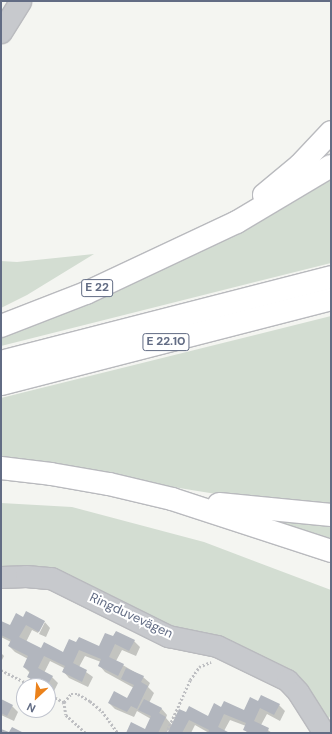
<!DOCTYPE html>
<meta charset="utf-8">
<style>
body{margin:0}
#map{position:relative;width:332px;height:734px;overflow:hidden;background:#f4f5f1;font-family:"DM Sans",sans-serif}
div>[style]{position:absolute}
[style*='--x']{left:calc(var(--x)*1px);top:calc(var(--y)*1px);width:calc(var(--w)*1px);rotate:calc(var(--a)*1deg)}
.green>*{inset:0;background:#d3ddd2}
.shadow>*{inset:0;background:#0003}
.building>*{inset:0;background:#b2b6be}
.path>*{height:2.5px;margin-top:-1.25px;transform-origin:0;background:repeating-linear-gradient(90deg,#bebfc2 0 2px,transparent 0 4px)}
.roads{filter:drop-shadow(1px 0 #b9babe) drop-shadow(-1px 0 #b9babe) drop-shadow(0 1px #b9babe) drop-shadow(0 -1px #b9babe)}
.minor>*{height:21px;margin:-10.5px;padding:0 10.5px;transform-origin:10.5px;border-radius:10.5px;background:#c7c9cd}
.highway>*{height:22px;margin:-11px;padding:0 11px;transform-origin:11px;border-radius:11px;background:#fff}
span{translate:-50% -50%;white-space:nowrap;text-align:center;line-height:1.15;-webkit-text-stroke:4px #fff;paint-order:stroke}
.shield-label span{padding:1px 3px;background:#fff;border:1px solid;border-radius:3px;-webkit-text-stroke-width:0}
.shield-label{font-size:12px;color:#626c84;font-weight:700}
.street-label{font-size:13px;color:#626c84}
.frame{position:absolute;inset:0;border:2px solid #626c84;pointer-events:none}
.north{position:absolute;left:16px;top:678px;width:40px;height:40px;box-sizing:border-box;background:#fff;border:1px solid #c0c4ce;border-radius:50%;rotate:206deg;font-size:11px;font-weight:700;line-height:16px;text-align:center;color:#626c84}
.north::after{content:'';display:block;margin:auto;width:14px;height:18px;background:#eb821b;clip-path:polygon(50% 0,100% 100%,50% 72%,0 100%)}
</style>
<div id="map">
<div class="green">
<i style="clip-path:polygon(331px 175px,331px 263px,1px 346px,1px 333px)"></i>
<i style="clip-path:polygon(94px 254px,27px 295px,1px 308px,1px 261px,17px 262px)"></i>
<i style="clip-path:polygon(331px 316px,331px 509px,271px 503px,1px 459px,1px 398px)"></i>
<i style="clip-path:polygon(1px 503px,72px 507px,204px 542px,331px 590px,331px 714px,328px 720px,301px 687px,172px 632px,1px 571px)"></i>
<i style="clip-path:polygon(233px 511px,331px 521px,331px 541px)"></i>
</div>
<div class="shadow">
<i style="clip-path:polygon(23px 619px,44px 621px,50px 628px,46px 637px,39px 634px,45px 622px,43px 622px,38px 633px,32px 630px,26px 642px,42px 649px,64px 653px,77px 644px,99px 648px,113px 638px,134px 641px,140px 647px,136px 656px,122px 650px,116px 661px,143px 677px,150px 683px,148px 687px,154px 693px,149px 703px,161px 708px,167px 715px,166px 718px,172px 725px,187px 714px,209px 717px,222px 708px,244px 712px,258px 702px,279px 705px,285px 711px,280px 721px,267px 714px,261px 725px,272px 733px,248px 733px,244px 729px,246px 726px,230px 720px,224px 731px,228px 733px,209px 733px,195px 725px,191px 733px,171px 733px,168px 730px,167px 733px,127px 733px,146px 730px,151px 719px,137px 711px,134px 717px,115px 709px,109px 703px,128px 699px,134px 688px,105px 672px,99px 665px,101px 662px,85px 656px,79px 667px,93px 677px,88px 687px,69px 678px,63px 671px,64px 668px,50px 661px,44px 673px,52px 677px,58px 683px,53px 693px,48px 690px,48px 686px,40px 686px,28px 677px,30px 673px,24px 667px,28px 659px,15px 652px,9px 646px,11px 642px,1px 637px,1px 622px,10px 627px)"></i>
<i style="clip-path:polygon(1px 653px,4px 656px,1px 662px)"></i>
<i style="clip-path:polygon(1px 700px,12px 706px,18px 712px,14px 721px,1px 715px)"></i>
</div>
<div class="building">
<i style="clip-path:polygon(26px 611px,45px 621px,39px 632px,26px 625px,19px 637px,41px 648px,44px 642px,63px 652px,69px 639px,76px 642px,79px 637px,99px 646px,105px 633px,113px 636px,116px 631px,135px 640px,129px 651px,115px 644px,109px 657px,124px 664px,118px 676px,98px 666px,101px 659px,79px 650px,73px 663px,87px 670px,82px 682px,62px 672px,65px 666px,44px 656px,38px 668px,53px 676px,47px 686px,27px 677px,30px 671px,23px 667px,28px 656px,8px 646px,11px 640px,1px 635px,1px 621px,10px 625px,16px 613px,23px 617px)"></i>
<i style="clip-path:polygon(126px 668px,144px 676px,141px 682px,148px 686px,137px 709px,131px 706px,127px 712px,108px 703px,114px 691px,127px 698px,134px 685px,121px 679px)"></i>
<i style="clip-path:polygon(261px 695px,280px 704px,274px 715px,260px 708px,254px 721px,269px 728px,267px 733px,250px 733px,243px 730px,246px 723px,224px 714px,218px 727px,230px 733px,208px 733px,209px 730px,189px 720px,182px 733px,168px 732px,179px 709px,186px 712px,189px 706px,208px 716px,214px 703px,221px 707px,224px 701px,244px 710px,250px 697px,258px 701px)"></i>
<i style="clip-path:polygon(1px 699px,13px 705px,7px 716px,1px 713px)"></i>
<i style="clip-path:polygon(144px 699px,162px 708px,159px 713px,166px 717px,158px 733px,126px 733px,131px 722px,145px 729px,151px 716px,138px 710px)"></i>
<i style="clip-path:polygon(12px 727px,24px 733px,1px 733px,1px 729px,9px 732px)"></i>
</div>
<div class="path">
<i style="--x:1;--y:670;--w:35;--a:27"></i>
<i style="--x:48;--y:694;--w:18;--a:27"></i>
<i style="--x:64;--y:702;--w:13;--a:81"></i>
<i style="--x:66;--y:715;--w:27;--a:42"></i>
<i style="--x:64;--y:702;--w:11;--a:-49"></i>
<i style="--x:71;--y:694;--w:7;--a:0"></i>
<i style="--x:78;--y:694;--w:14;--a:30"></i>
<i style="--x:90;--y:701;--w:16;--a:40"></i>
<i style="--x:102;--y:711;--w:27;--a:54"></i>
<i style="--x:166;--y:733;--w:58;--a:-65.6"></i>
<i style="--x:190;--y:680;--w:16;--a:-55"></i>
<i style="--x:199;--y:667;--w:13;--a:-23"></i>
</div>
<div class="roads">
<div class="minor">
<i style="--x:1;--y:32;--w:36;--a:-58"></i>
<i style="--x:1;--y:577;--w:25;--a:-2"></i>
<i style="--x:26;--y:576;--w:25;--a:5"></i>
<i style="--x:51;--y:578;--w:131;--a:26.4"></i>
<i style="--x:168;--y:636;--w:50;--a:11.5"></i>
<i style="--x:217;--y:646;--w:78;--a:25.9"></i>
<i style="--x:287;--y:680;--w:16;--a:47"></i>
<i style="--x:298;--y:692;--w:49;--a:57.6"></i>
</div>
<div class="highway">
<i style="--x:264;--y:195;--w:47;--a:-39.8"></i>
<i style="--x:300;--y:165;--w:45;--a:-46.8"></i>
<i style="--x:1;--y:326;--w:91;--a:-21.2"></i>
<i style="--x:86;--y:293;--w:167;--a:-25.2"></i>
<i style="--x:237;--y:222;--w:109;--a:-30.8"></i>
<i style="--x:1;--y:362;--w:341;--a:-14.4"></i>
<i style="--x:1;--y:384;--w:341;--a:-14.4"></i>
<i style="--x:1;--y:468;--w:50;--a:6.8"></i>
<i style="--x:51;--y:474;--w:59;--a:9.8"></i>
<i style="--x:109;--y:484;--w:65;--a:13.4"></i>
<i style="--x:172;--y:499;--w:167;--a:18.1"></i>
<i style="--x:219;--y:504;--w:113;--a:5.6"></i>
</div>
</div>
<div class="shield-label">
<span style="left:97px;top:288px">E 22</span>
<span style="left:166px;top:342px">E 22.10</span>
</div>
<div class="street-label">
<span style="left:131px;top:616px;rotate:25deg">Ringduvevägen</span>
</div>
<div class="frame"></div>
<div class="north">N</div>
</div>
